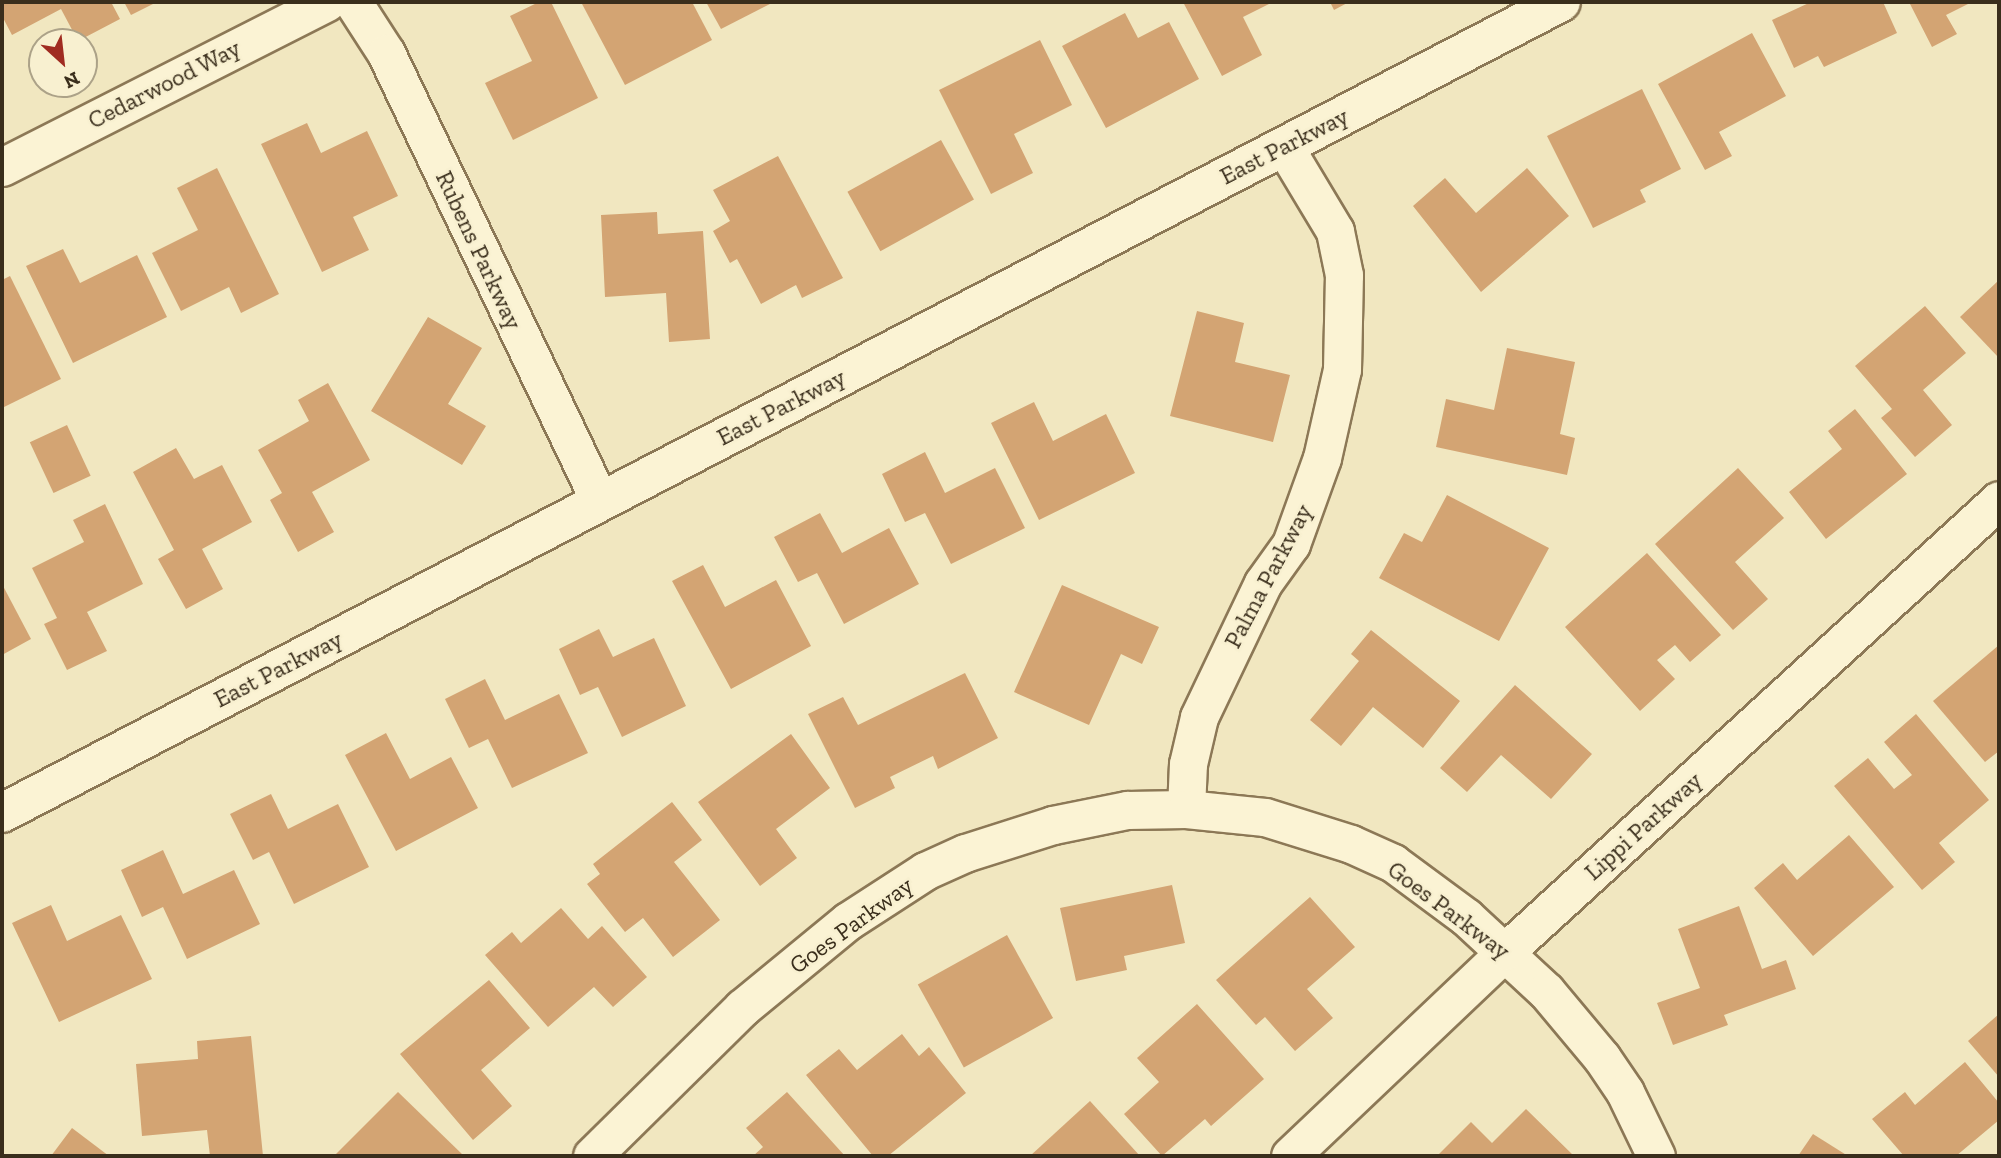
<!DOCTYPE html>
<style>
body{margin:0}
#map{position:relative;width:2001px;height:1158px;overflow:hidden;background:#f1e7c0;font-family:"Zilla Slab",serif}
div>[style]{position:absolute}
[style*='--x']{left:calc(var(--x)*1px);top:calc(var(--y)*1px);width:calc(var(--w)*1px);rotate:calc(var(--a)*1deg)}
.building>*{inset:0;background:#d3a473;transform-origin:0 0}
.roads{filter:drop-shadow(2px 0 #8c7856) drop-shadow(-2px 0 #8c7856) drop-shadow(0 2px #8c7856) drop-shadow(0 -2px #8c7856)}
.minor>*{height:37px;margin:-18.5px;padding:0 18.5px;transform-origin:18.5px;border-radius:18.5px;background:#fbf3d4}
.tertiary>*{height:38px;margin:-19px;padding:0 19px;transform-origin:19px;border-radius:19px;background:#fbf3d4}
span{translate:-50% -50%;white-space:nowrap;text-align:center;line-height:1.15;-webkit-text-stroke:5px #f8f0d0;paint-order:stroke}
.street-label{font-size:24px;color:#3a2e1c}
.frame{position:absolute;inset:0;border:4px solid #3a2e1c;pointer-events:none}
.north{position:absolute;left:28px;top:28px;width:70px;height:70px;box-sizing:border-box;background:#f8f0d0;border:2px solid #aca288;border-radius:50%;rotate:153deg;font-size:19px;font-weight:700;line-height:28px;text-align:center;color:#3a2e1c}
.north::after{content:'';display:block;margin:auto;width:24px;height:32px;background:#a02c21;clip-path:polygon(50% 0,100% 100%,50% 72%,0 100%)}
</style>
<div id="map">
<div class="building">
<i style="clip-path:polygon(2px 2px,111px 2px,120px 19px,78px 41px,61px 9px,12px 35px,2px 16px)"></i>
<i style="clip-path:polygon(124px 2px,157px 2px,131px 15px)"></i>
<i style="clip-path:polygon(539px 2px,551px 2px,598px 98px,513px 140px,485px 83px,532px 61px,510px 16px)"></i>
<i style="clip-path:polygon(581px 2px,692px 2px,712px 40px,625px 85px)"></i>
<i style="clip-path:polygon(706px 2px,774px 2px,721px 29px)"></i>
<i style="clip-path:polygon(1183px 2px,1273px 2px,1243px 17px,1262px 55px,1222px 76px)"></i>
<i style="clip-path:polygon(1330px 2px,1349px 2px,1334px 10px)"></i>
<i style="clip-path:polygon(1811px 2px,1883px 2px,1897px 33px,1824px 67px,1818px 56px,1794px 68px,1772px 20px)"></i>
<i style="clip-path:polygon(1909px 2px,1972px 2px,1946px 15px,1957px 34px,1932px 47px)"></i>
<i style="clip-path:polygon(1125px 13px,1138px 38px,1169px 22px,1199px 79px,1106px 128px,1062px 46px)"></i>
<i style="clip-path:polygon(1752px 33px,1786px 96px,1719px 132px,1732px 156px,1705px 170px,1658px 84px)"></i>
<i style="clip-path:polygon(1040px 40px,1072px 105px,1014px 134px,1033px 173px,991px 194px,939px 90px)"></i>
<i style="clip-path:polygon(1642px 89px,1681px 169px,1640px 190px,1646px 202px,1593px 228px,1547px 136px)"></i>
<i style="clip-path:polygon(307px 123px,321px 153px,367px 131px,398px 196px,353px 217px,369px 250px,322px 272px,261px 144px)"></i>
<i style="left:941px;top:140px;width:68px;height:107px;rotate:61deg"></i>
<i style="clip-path:polygon(778px 156px,843px 278px,802px 298px,796px 285px,761px 304px,737px 259px,730px 263px,713px 231px,730px 221px,713px 190px)"></i>
<i style="clip-path:polygon(217px 168px,279px 294px,241px 313px,229px 287px,181px 311px,152px 253px,198px 230px,177px 188px)"></i>
<i style="clip-path:polygon(1527px 168px,1569px 216px,1481px 292px,1413px 206px,1445px 178px,1476px 213px)"></i>
<i style="clip-path:polygon(657px 212px,658px 234px,703px 231px,710px 339px,669px 342px,666px 293px,605px 297px,601px 215px)"></i>
<i style="clip-path:polygon(63px 249px,80px 283px,137px 255px,167px 317px,73px 363px,26px 266px)"></i>
<i style="clip-path:polygon(10px 276px,61px 379px,2px 408px,2px 280px)"></i>
<i style="clip-path:polygon(1999px 280px,1999px 358px,1960px 317px)"></i>
<i style="clip-path:polygon(1925px 306px,1966px 353px,1923px 390px,1952px 425px,1915px 457px,1881px 418px,1892px 409px,1855px 366px)"></i>
<i style="clip-path:polygon(1197px 311px,1244px 323px,1235px 362px,1290px 375px,1273px 442px,1170px 416px)"></i>
<i style="clip-path:polygon(428px 317px,482px 348px,448px 404px,486px 426px,462px 465px,371px 411px)"></i>
<i style="clip-path:polygon(1507px 348px,1575px 362px,1560px 434px,1575px 438px,1567px 475px,1436px 447px,1446px 399px,1494px 410px)"></i>
<i style="clip-path:polygon(328px 383px,370px 460px,312px 492px,334px 532px,298px 552px,270px 500px,282px 493px,258px 450px,309px 421px,298px 400px)"></i>
<i style="clip-path:polygon(1034px 402px,1053px 441px,1106px 414px,1135px 473px,1039px 520px,991px 423px)"></i>
<i style="clip-path:polygon(1855px 409px,1907px 474px,1826px 539px,1789px 492px,1842px 449px,1828px 431px)"></i>
<i style="left:67px;top:425px;width:56px;height:41px;rotate:65deg"></i>
<i style="clip-path:polygon(176px 448px,194px 479px,222px 465px,252px 522px,202px 549px,223px 589px,186px 609px,158px 559px,174px 550px,133px 472px)"></i>
<i style="clip-path:polygon(925px 452px,945px 493px,995px 468px,1025px 528px,951px 564px,925px 513px,905px 522px,882px 474px)"></i>
<i style="clip-path:polygon(1738px 468px,1784px 518px,1735px 562px,1768px 599px,1733px 630px,1655px 544px)"></i>
<i style="clip-path:polygon(1447px 495px,1549px 548px,1499px 641px,1379px 578px,1404px 533px,1422px 542px)"></i>
<i style="clip-path:polygon(105px 504px,143px 584px,87px 612px,107px 651px,67px 670px,44px 624px,57px 618px,32px 568px,84px 542px,73px 520px)"></i>
<i style="clip-path:polygon(820px 513px,842px 553px,889px 528px,919px 584px,844px 624px,817px 573px,798px 582px,774px 537px)"></i>
<i style="clip-path:polygon(1647px 553px,1721px 635px,1690px 662px,1675px 645px,1657px 660px,1675px 679px,1640px 711px,1565px 627px)"></i>
<i style="clip-path:polygon(703px 565px,725px 607px,776px 580px,811px 646px,731px 689px,672px 581px)"></i>
<i style="clip-path:polygon(2px 584px,31px 639px,2px 655px)"></i>
<i style="clip-path:polygon(1062px 585px,1159px 627px,1142px 664px,1121px 654px,1089px 725px,1014px 692px)"></i>
<i style="clip-path:polygon(599px 629px,613px 657px,654px 638px,686px 706px,622px 737px,598px 687px,580px 695px,559px 649px)"></i>
<i style="clip-path:polygon(1371px 630px,1460px 701px,1423px 748px,1373px 707px,1341px 746px,1310px 720px,1359px 661px,1351px 654px)"></i>
<i style="clip-path:polygon(1999px 645px,1999px 751px,1985px 762px,1933px 701px)"></i>
<i style="clip-path:polygon(965px 673px,998px 738px,938px 769px,933px 756px,890px 777px,895px 788px,855px 808px,808px 714px,843px 697px,858px 725px)"></i>
<i style="clip-path:polygon(485px 679px,505px 720px,559px 694px,588px 753px,512px 788px,488px 739px,469px 748px,445px 699px)"></i>
<i style="clip-path:polygon(1515px 685px,1592px 754px,1551px 799px,1501px 755px,1467px 792px,1440px 768px)"></i>
<i style="clip-path:polygon(1916px 714px,1989px 800px,1939px 843px,1955px 862px,1922px 890px,1834px 786px,1868px 758px,1894px 789px,1912px 775px,1884px 742px)"></i>
<i style="clip-path:polygon(386px 733px,410px 779px,451px 757px,478px 808px,396px 851px,345px 755px)"></i>
<i style="clip-path:polygon(791px 734px,830px 788px,776px 829px,797px 858px,760px 886px,698px 802px)"></i>
<i style="clip-path:polygon(271px 794px,288px 829px,338px 804px,369px 867px,294px 904px,269px 852px,253px 860px,230px 814px)"></i>
<i style="clip-path:polygon(672px 802px,702px 840px,674px 862px,720px 920px,673px 957px,643px 918px,625px 932px,587px 884px,600px 874px,593px 864px)"></i>
<i style="clip-path:polygon(1849px 835px,1894px 887px,1813px 956px,1754px 888px,1783px 863px,1797px 880px)"></i>
<i style="clip-path:polygon(163px 850px,183px 894px,234px 870px,260px 924px,187px 959px,163px 907px,142px 917px,121px 870px)"></i>
<i style="clip-path:polygon(1172px 885px,1185px 943px,1124px 956px,1127px 970px,1076px 981px,1060px 908px)"></i>
<i style="clip-path:polygon(1310px 897px,1355px 947px,1307px 989px,1333px 1018px,1295px 1051px,1265px 1017px,1256px 1025px,1216px 980px)"></i>
<i style="clip-path:polygon(51px 905px,67px 941px,121px 915px,152px 979px,59px 1022px,12px 923px)"></i>
<i style="clip-path:polygon(1739px 906px,1762px 969px,1786px 960px,1796px 989px,1724px 1015px,1728px 1025px,1673px 1045px,1657px 1003px,1700px 988px,1678px 929px)"></i>
<i style="clip-path:polygon(561px 908px,588px 939px,602px 926px,647px 977px,613px 1007px,594px 987px,548px 1027px,485px 955px,512px 932px,521px 943px)"></i>
<i style="left:1007px;top:935px;width:95px;height:102px;rotate:61deg"></i>
<i style="clip-path:polygon(489px 980px,530px 1028px,481px 1070px,512px 1106px,473px 1140px,400px 1054px)"></i>
<i style="clip-path:polygon(1197px 1004px,1264px 1079px,1211px 1126px,1205px 1119px,1162px 1156px,1124px 1114px,1159px 1082px,1137px 1058px)"></i>
<i style="clip-path:polygon(1999px 1014px,1999px 1077px,1968px 1041px)"></i>
<i style="clip-path:polygon(902px 1034px,919px 1056px,929px 1047px,966px 1093px,888px 1156px,873px 1156px,806px 1075px,839px 1049px,857px 1070px)"></i>
<i style="clip-path:polygon(251px 1036px,263px 1156px,210px 1156px,207px 1130px,142px 1136px,136px 1064px,198px 1059px,197px 1041px)"></i>
<i style="clip-path:polygon(1965px 1062px,1999px 1103px,1999px 1120px,1956px 1156px,1904px 1156px,1872px 1119px,1905px 1092px,1915px 1105px)"></i>
<i style="clip-path:polygon(398px 1092px,464px 1156px,334px 1156px)"></i>
<i style="clip-path:polygon(787px 1092px,845px 1156px,753px 1156px,763px 1147px,746px 1128px)"></i>
<i style="clip-path:polygon(1090px 1101px,1140px 1156px,1030px 1156px)"></i>
<i style="clip-path:polygon(1526px 1109px,1574px 1156px,1437px 1156px,1471px 1122px,1492px 1143px)"></i>
<i style="clip-path:polygon(72px 1128px,109px 1156px,51px 1156px)"></i>
<i style="clip-path:polygon(1813px 1134px,1848px 1156px,1798px 1156px)"></i>
</div>
<div class="roads">
<div class="minor">
<i style="--x:353;--y:2;--w:61;--a:57.1"></i>
<i style="--x:386;--y:53;--w:497;--a:64.5"></i>
<i style="--x:2;--y:167;--w:364;--a:-26.9"></i>
<i style="--x:1186;--y:809;--w:45;--a:-87.5"></i>
<i style="--x:1188;--y:764;--w:48;--a:-76.8"></i>
<i style="--x:1199;--y:717;--w:148;--a:-64.5"></i>
<i style="--x:1263;--y:583;--w:48;--a:-54.3"></i>
<i style="--x:1291;--y:544;--w:91;--a:-70.2"></i>
<i style="--x:1322;--y:458;--w:91;--a:-77.3"></i>
<i style="--x:1342;--y:369;--w:94;--a:-88.8"></i>
<i style="--x:1344;--y:275;--w:45;--a:-101.6"></i>
<i style="--x:1335;--y:231;--w:99;--a:-121"></i>
<i style="--x:592;--y:1156;--w:211;--a:-44.6"></i>
<i style="--x:742;--y:1008;--w:137;--a:-39.4"></i>
<i style="--x:848;--y:921;--w:92;--a:-33"></i>
<i style="--x:925;--y:871;--w:44;--a:-24.2"></i>
<i style="--x:965;--y:853;--w:92;--a:-17.7"></i>
<i style="--x:1053;--y:825;--w:76;--a:-11.5"></i>
<i style="--x:1127;--y:810;--w:59;--a:-1"></i>
<i style="--x:1186;--y:809;--w:79;--a:5.8"></i>
<i style="--x:1265;--y:817;--w:90;--a:17.4"></i>
<i style="--x:1351;--y:844;--w:46;--a:24.3"></i>
<i style="--x:1393;--y:863;--w:91;--a:36.5"></i>
<i style="--x:1466;--y:917;--w:109;--a:42.8"></i>
<i style="--x:1546;--y:991;--w:87;--a:50.1"></i>
<i style="--x:1602;--y:1058;--w:41;--a:55.9"></i>
<i style="--x:1625;--y:1092;--w:71;--a:64.2"></i>
<i style="--x:1290;--y:1156;--w:298;--a:-43.5"></i>
<i style="--x:1506;--y:951;--w:668;--a:-42.45"></i>
</div>
<div class="tertiary">
<i style="--x:2;--y:813;--w:1757;--a:-27.48"></i>
</div>
</div>
<div class="street-label">
<span style="left:164px;top:84px;rotate:-27deg">Cedarwood Way</span>
<span style="left:1284px;top:146px;rotate:-27deg">East Parkway</span>
<span style="left:479px;top:250px;rotate:65deg">Rubens Parkway</span>
<span style="left:781px;top:407px;rotate:-27deg">East Parkway</span>
<span style="left:1268px;top:576px;rotate:-62deg">Palma Parkway</span>
<span style="left:278px;top:669px;rotate:-27deg">East Parkway</span>
<span style="left:1643px;top:826px;rotate:-42deg">Lippi Parkway</span>
<span style="left:1449px;top:910px;rotate:37deg">Goes Parkway</span>
<span style="left:851px;top:925px;rotate:-36deg">Goes Parkway</span>
</div>
<div class="frame"></div>
<div class="north">N</div>
</div>
